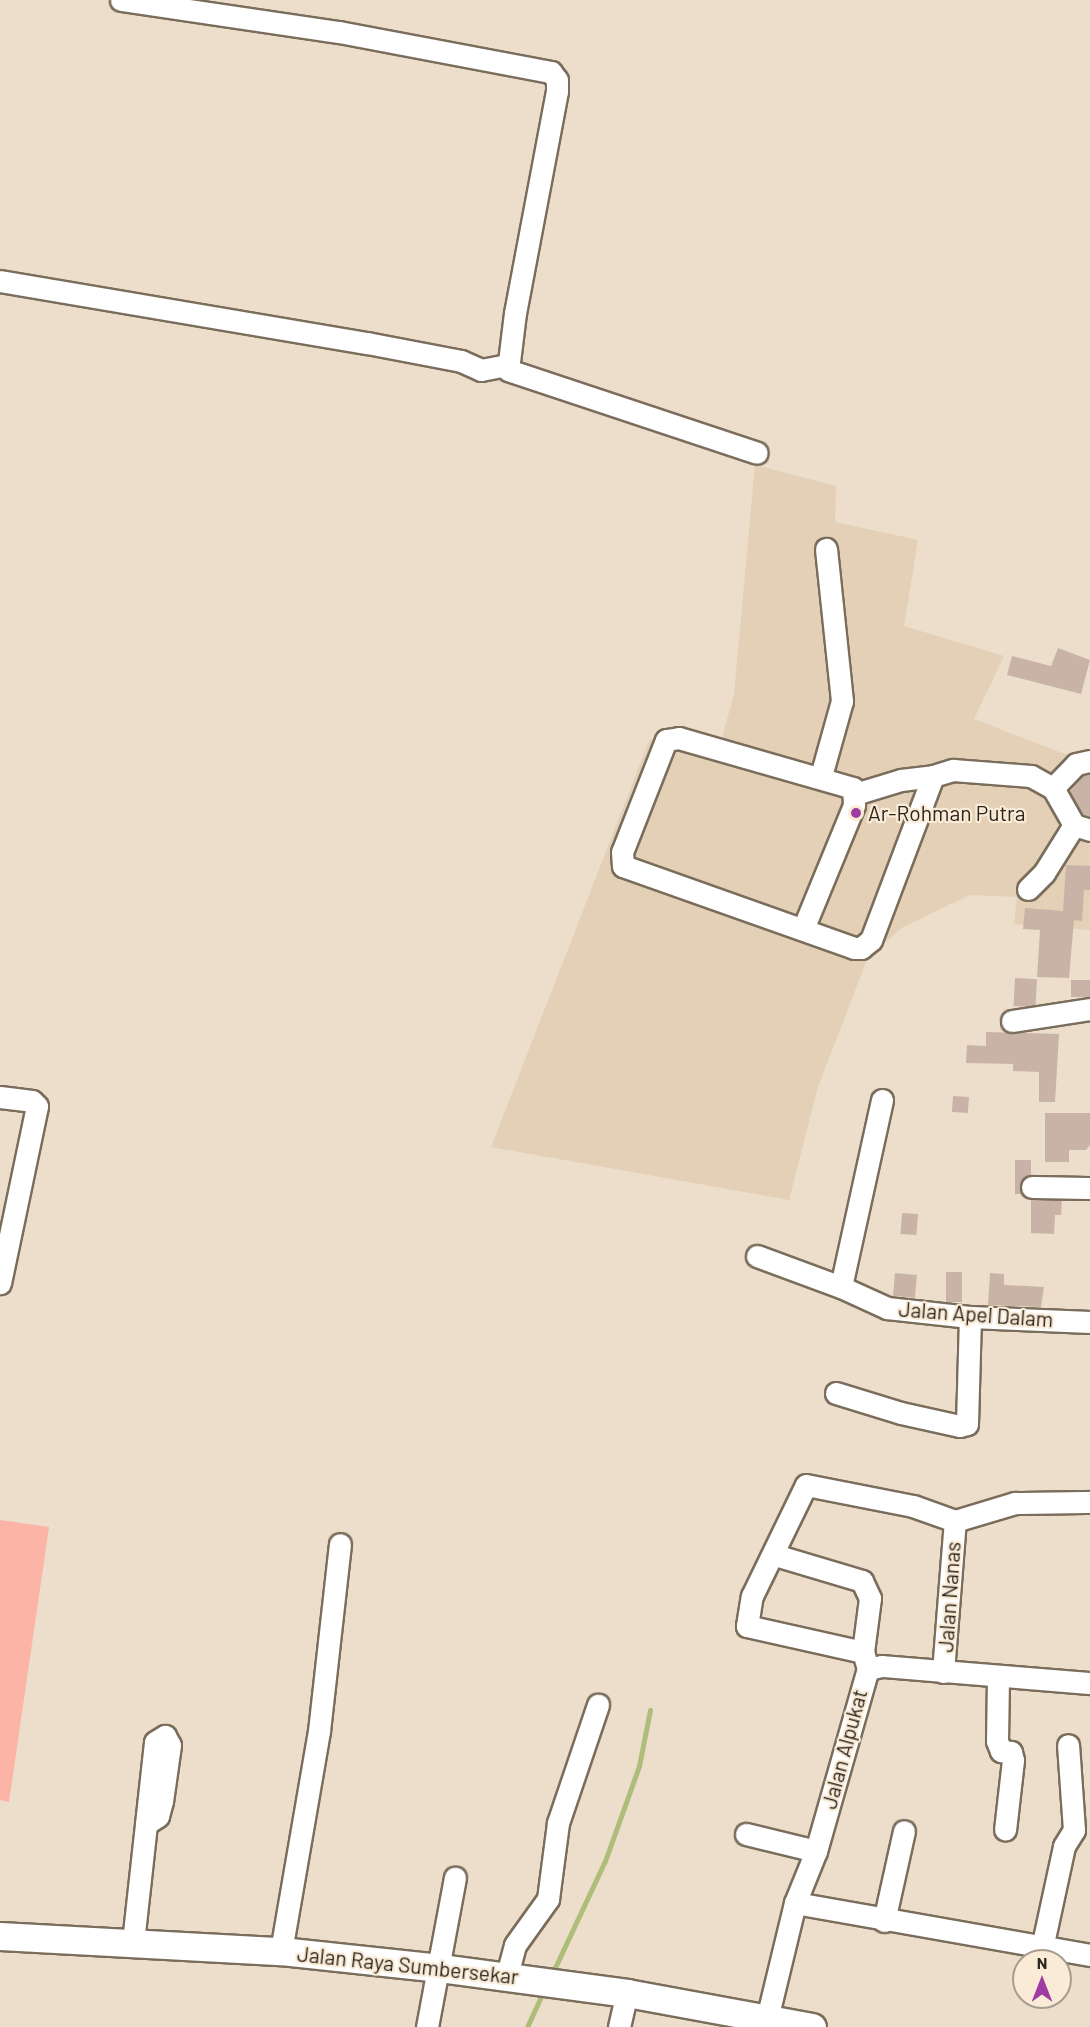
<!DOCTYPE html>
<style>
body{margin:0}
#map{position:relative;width:1090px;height:2027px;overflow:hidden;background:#ecdeca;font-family:Barlow,sans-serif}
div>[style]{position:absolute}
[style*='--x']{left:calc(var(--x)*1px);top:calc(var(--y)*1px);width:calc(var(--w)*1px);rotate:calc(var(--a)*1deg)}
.built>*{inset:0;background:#e4d0b6}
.green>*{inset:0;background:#fbb4a5}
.stream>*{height:5px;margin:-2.5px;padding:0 2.5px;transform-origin:2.5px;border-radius:2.5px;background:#aebd7a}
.building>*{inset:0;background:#c9b3a6;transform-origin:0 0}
.roads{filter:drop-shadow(2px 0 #7a6d5b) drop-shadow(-2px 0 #7a6d5b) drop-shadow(0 2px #7a6d5b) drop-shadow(0 -2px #7a6d5b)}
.minor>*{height:21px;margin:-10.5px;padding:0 10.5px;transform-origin:10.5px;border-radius:10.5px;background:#fff}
.major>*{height:27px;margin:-13.5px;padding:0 13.5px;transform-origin:13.5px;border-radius:13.5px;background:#fff}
.dots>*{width:16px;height:16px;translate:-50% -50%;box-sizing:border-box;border:3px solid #faebd7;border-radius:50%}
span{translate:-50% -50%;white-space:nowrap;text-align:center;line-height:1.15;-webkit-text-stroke:4.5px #faebd7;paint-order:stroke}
.poi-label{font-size:21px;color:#2b251e}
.left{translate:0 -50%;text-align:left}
.street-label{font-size:21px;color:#2b251e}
.north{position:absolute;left:1012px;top:1949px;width:60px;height:60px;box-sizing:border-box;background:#faebd7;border:2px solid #a79c8d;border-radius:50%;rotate:0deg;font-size:16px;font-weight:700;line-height:24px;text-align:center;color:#2b251e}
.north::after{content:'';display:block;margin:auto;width:21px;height:27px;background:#9f3ca3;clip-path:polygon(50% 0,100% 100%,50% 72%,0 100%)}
</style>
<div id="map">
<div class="built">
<i style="clip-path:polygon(755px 465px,836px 486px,835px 522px,918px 540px,904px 626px,1004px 656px,974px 719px,1078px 759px,1090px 758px,1090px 930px,1014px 924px,1017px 897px,970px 895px,903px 927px,868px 957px,818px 1087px,789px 1200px,491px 1147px,649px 741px,667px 730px,720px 745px,734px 694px)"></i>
</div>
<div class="green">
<i style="clip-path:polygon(0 1520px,49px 1527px,9px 1802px,0 1800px)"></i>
</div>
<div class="stream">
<i style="--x:552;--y:1974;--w:125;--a:-64.9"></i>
<i style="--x:605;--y:1861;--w:101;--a:-70.3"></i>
<i style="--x:639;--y:1766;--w:57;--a:-78.9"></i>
<i style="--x:527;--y:2027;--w:41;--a:-65.3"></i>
</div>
<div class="building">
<i style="clip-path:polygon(1058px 648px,1090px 660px,1081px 694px,1007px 675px,1012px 656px,1051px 666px)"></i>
<i style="clip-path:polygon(1090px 774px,1090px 817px,1083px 814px,1070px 792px,1083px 776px)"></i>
<i style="clip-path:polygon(1066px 865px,1090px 866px,1090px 890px,1084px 890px,1082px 921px,1074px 920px,1069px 978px,1037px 977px,1040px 930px,1023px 929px,1025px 908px,1063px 911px)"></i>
<i style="left:1015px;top:978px;width:22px;height:28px;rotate:3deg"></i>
<i style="left:1090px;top:980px;width:17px;height:19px;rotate:90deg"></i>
<i style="clip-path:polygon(986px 1032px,1059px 1034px,1055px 1102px,1039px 1102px,1039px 1072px,1013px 1071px,1013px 1064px,966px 1063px,967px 1045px,986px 1046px)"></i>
<i style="left:953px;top:1096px;width:16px;height:16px;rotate:4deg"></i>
<i style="clip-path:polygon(1045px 1113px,1090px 1113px,1090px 1145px,1086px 1150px,1069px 1150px,1069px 1162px,1045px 1162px)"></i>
<i style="clip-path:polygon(1015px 1160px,1031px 1160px,1031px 1174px,1021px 1181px,1021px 1194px,1015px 1194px)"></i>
<i style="clip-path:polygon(1031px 1200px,1062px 1200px,1061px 1215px,1055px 1215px,1054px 1234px,1031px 1233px)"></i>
<i style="left:902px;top:1213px;width:16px;height:21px;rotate:4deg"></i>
<i style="left:946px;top:1272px;width:16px;height:30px"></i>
<i style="left:895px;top:1273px;width:22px;height:23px;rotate:5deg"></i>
<i style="clip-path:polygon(990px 1273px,1004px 1274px,1004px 1285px,1044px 1287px,1041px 1307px,988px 1305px)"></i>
</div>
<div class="roads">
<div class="minor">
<i style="--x:121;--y:0;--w:220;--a:8.4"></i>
<i style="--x:339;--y:32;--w:216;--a:10.7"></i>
<i style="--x:551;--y:72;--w:10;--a:53"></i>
<i style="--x:557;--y:80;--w:11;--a:90"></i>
<i style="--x:557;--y:91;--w:226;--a:100.7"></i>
<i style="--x:515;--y:313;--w:57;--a:97"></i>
<i style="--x:508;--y:370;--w:262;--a:18.4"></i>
<i style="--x:0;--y:281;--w:372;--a:9.6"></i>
<i style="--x:367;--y:343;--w:96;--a:10.8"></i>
<i style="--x:461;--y:361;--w:22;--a:24"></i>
<i style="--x:481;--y:370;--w:25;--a:-11"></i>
<i style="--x:821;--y:776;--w:78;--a:-74.4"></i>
<i style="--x:842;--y:701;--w:153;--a:-96"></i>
<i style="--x:1053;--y:788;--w:33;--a:-46"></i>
<i style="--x:1076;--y:764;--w:14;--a:-12"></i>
<i style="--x:855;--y:794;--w:48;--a:-16.9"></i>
<i style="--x:901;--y:780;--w:32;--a:-7"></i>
<i style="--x:1028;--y:889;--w:23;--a:-45"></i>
<i style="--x:1044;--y:873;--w:57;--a:-58"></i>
<i style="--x:803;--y:929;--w:134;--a:-67.6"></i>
<i style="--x:854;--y:805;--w:17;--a:-93"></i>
<i style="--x:853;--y:788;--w:181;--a:-164"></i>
<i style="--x:679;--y:738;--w:13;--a:171"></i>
<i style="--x:666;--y:740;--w:120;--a:111.4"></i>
<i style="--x:622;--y:852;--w:14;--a:86"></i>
<i style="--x:623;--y:866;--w:245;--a:19.5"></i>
<i style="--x:854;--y:948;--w:7;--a:0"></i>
<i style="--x:861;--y:948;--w:13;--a:-39"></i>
<i style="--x:871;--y:940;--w:175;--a:-69.3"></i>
<i style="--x:933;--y:776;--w:21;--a:-17"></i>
<i style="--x:953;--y:770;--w:78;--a:4.4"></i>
<i style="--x:1031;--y:776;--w:25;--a:29"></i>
<i style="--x:1053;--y:788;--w:43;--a:60.4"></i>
<i style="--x:1074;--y:825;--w:17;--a:17"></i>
<i style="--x:1012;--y:1021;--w:79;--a:-8.7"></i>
<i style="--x:0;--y:1097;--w:32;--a:7"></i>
<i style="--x:32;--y:1101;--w:7;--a:45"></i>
<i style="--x:37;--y:1106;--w:181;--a:101.8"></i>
<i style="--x:882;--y:1100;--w:191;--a:102.4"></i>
<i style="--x:841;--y:1287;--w:51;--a:24.5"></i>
<i style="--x:887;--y:1308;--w:83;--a:6.2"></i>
<i style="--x:970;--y:1317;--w:120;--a:2.4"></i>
<i style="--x:1032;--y:1187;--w:58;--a:1"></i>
<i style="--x:757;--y:1256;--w:90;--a:20.3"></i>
<i style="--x:836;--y:1393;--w:68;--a:17.1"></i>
<i style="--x:901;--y:1413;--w:60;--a:12.4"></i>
<i style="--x:960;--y:1426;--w:7;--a:-16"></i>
<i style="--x:967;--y:1424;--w:107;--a:-88.4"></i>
<i style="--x:775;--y:1555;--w:91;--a:16.6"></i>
<i style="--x:862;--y:1581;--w:19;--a:65"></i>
<i style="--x:870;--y:1598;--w:54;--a:97.4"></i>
<i style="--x:868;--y:1669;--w:18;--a:-106"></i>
<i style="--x:863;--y:1652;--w:119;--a:-167.4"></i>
<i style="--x:747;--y:1626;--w:30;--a:-81"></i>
<i style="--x:752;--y:1596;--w:123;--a:-64.1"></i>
<i style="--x:806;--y:1485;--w:109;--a:11.1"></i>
<i style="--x:913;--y:1506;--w:45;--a:19.7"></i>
<i style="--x:955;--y:1521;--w:63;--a:-16.7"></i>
<i style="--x:1015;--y:1503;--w:75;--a:-0.8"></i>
<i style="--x:943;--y:1672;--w:151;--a:-85.5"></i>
<i style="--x:998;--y:1678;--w:63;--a:90.9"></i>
<i style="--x:997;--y:1741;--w:11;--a:68"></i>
<i style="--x:1001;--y:1751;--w:10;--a:6"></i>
<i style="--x:1011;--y:1752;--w:8;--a:76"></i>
<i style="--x:1013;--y:1760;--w:70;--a:96.5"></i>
<i style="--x:746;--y:1834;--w:72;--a:13.7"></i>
<i style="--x:795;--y:1903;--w:300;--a:10"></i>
<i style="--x:884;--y:1921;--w:92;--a:-77.5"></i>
<i style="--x:133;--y:1942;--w:119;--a:-83.7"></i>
<i style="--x:146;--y:1824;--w:82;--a:-83.7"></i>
<i style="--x:155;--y:1742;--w:12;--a:-31"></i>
<i style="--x:165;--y:1736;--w:10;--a:61"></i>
<i style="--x:170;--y:1745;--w:57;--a:98.1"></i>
<i style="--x:162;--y:1801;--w:16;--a:105"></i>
<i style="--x:158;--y:1816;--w:14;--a:146"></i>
<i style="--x:1042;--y:1948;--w:104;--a:-77.8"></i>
<i style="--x:1064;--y:1846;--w:19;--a:-58"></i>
<i style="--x:1074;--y:1830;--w:85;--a:-94"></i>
<i style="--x:281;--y:1951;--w:223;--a:-80.2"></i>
<i style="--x:319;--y:1731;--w:188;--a:-83.6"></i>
<i style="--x:507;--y:1975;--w:31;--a:-75"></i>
<i style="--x:515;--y:1945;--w:57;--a:-54.3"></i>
<i style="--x:548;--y:1899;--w:77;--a:-82.5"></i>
<i style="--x:558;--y:1823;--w:125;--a:-71.3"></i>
<i style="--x:427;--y:2027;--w:152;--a:-79.4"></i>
<i style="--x:619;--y:2027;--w:35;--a:-77"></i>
<i style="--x:765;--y:2027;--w:128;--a:-76.4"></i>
<i style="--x:795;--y:1903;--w:56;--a:-68"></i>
<i style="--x:816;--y:1851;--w:189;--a:-74.1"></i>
<i style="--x:868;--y:1669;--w:14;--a:-12"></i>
<i style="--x:882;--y:1666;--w:209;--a:4.7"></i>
</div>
<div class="major">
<i style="--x:0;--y:1936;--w:281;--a:3.1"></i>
<i style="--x:281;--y:1951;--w:160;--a:6.1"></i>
<i style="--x:440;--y:1968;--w:189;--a:7.6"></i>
<i style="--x:627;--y:1993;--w:188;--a:10.4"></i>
</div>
</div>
<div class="dots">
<i style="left:856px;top:813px;background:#9f3ca3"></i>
</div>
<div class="poi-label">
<span class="left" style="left:868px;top:813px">Ar-Rohman Putra</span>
</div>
<div class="street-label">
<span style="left:976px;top:1314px;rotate:4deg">Jalan Apel Dalam</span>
<span style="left:949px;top:1597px;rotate:-86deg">Jalan Nanas</span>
<span style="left:844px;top:1749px;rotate:-75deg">Jalan Alpukat</span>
<span style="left:408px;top:1965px;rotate:6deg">Jalan Raya Sumbersekar</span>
</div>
<div class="north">N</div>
</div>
